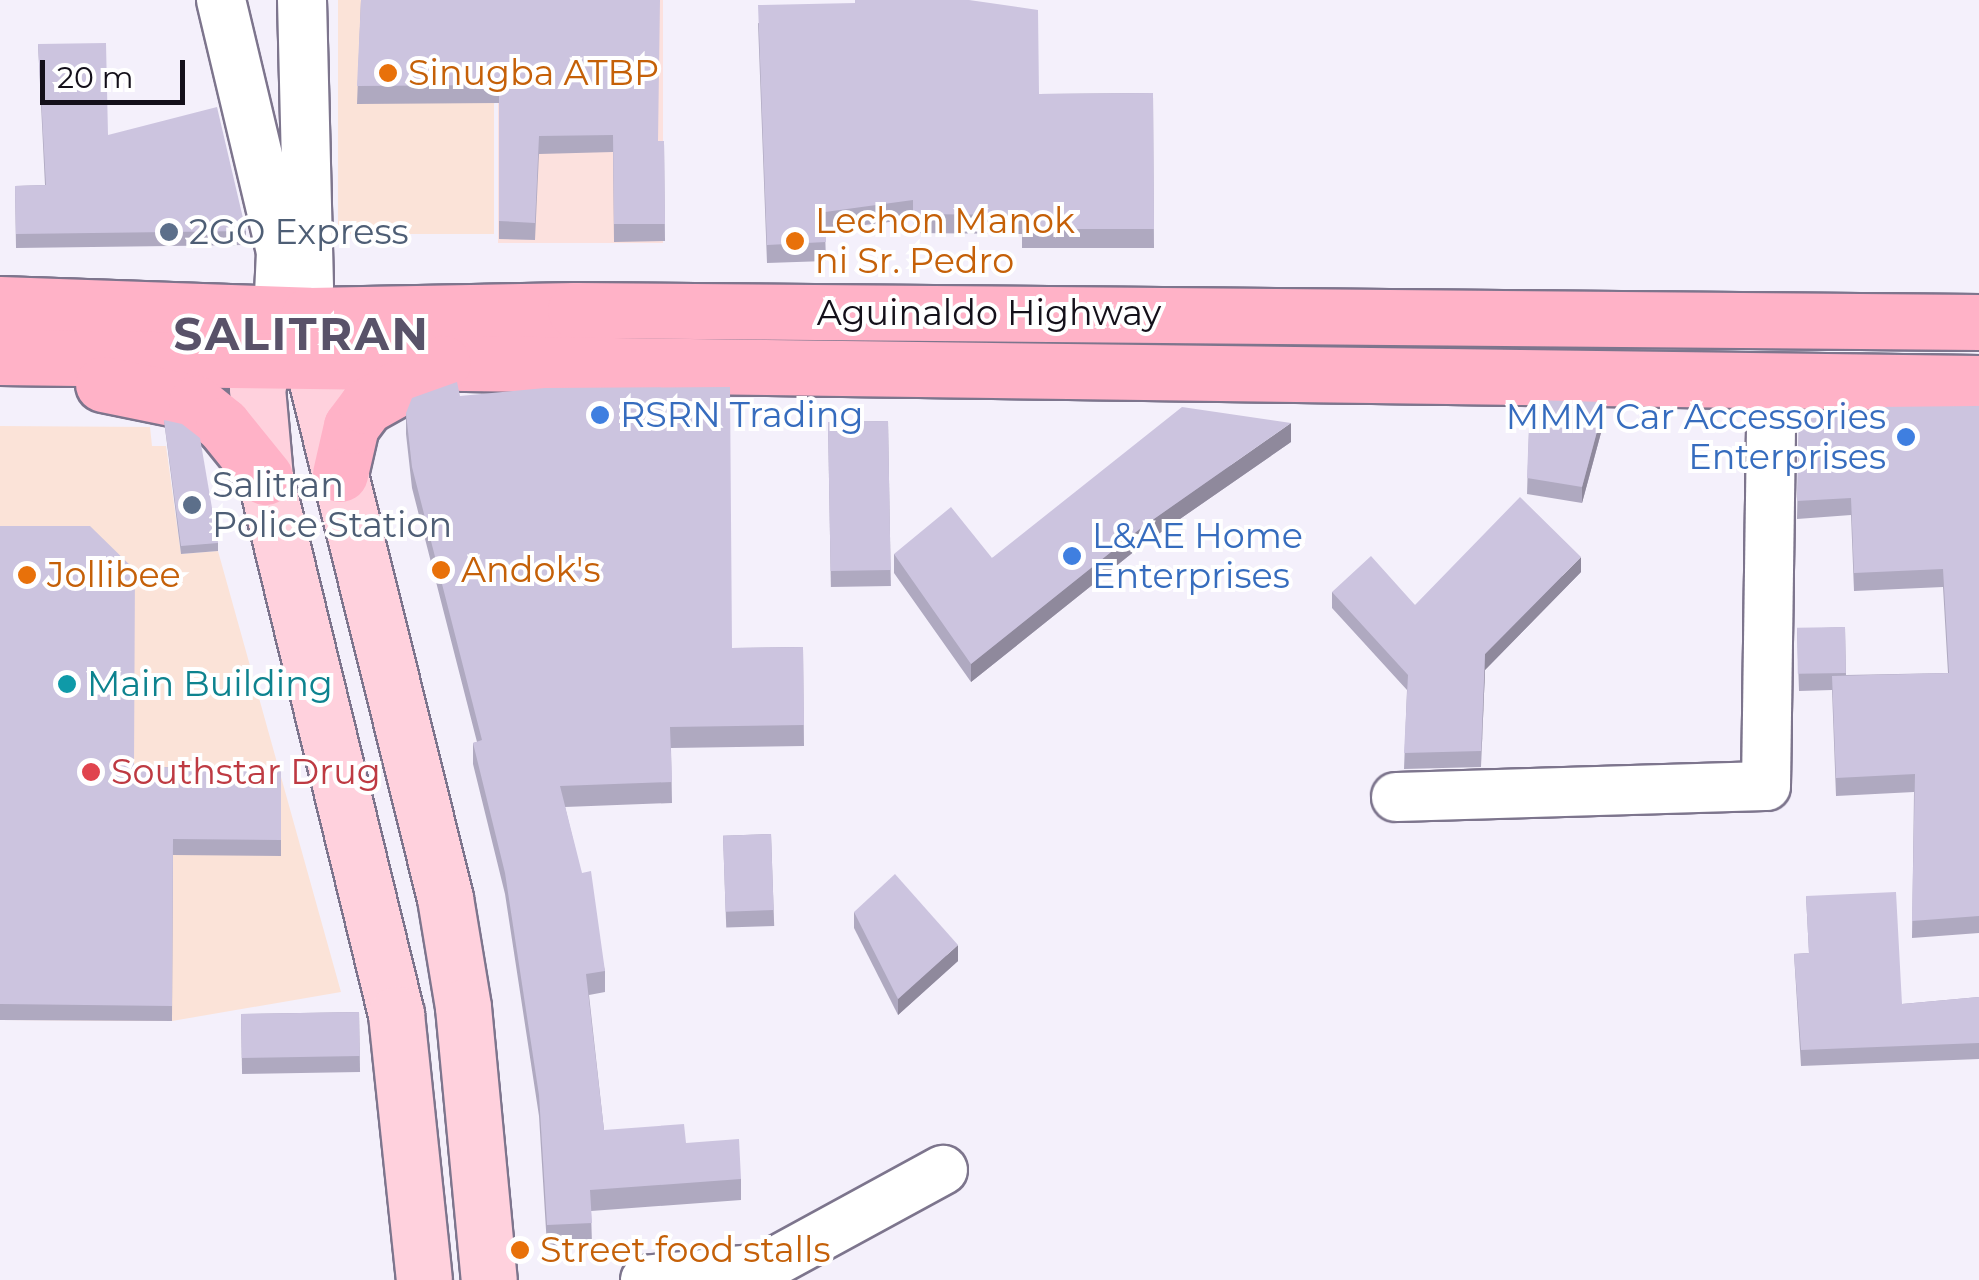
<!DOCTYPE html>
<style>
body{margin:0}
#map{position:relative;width:1979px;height:1280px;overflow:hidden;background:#f4f0fb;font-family:Montserrat,sans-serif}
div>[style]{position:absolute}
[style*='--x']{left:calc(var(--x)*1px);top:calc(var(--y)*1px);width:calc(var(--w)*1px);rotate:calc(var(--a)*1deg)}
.commercial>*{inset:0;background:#fbe3d8;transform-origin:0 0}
.education>*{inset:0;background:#fce1de;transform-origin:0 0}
.roads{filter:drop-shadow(2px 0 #7d758d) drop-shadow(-2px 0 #7d758d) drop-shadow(0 2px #7d758d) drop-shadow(0 -2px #7d758d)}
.minor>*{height:48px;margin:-24px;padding:0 24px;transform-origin:24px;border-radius:24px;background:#fff}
.major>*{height:55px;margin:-27.5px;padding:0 27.5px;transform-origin:27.5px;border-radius:27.5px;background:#ffd1dd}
.highway>*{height:55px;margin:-27.5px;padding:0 27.5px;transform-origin:27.5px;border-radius:27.5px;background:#ffb2c7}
.wall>*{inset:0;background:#afa9c0;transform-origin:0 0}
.shaded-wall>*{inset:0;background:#8f899c}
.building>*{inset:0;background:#ccc4df;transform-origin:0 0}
.dots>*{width:28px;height:28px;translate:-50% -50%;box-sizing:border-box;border:5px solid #fff;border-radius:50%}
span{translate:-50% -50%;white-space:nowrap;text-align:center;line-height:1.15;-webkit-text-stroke:8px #fff;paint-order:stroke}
.food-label{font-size:35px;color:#c56008}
.left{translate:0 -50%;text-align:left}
.service-label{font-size:35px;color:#4e5e75}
.street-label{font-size:35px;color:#14101a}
.shop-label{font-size:35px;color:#366cbe}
.right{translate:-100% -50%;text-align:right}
.culture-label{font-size:35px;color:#0d838f}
.health-label{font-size:35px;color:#be3a42}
.district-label{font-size:45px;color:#595269;font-weight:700;letter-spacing:2.5px}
.scale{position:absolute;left:40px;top:60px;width:145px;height:45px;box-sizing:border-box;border:5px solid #14101a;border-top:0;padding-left:12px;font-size:30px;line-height:35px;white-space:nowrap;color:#14101a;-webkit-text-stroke:8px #fff;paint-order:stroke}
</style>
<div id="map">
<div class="commercial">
<i style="left:338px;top:0;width:156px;height:234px"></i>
<i style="clip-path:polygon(0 426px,150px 427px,152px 446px,166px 446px,181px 554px,218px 551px,341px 992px,172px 1021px,0 1020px)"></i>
</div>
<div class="education">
<i style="left:498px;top:0;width:165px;height:243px"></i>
</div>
<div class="roads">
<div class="minor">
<i style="--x:221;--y:0;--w:259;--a:76.6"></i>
<i style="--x:281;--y:252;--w:63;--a:92.7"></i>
<i style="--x:302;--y:0;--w:287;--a:88.6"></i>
<i style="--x:1396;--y:797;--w:370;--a:-1.7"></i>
<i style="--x:1766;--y:786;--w:405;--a:-89.2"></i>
<i style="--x:645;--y:1280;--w:119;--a:-5.8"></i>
<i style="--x:763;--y:1268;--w:205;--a:-28.6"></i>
</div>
<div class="major">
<i style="--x:309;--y:315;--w:43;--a:87.3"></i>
<i style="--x:311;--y:358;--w:556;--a:76.06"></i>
<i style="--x:445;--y:898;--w:110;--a:80.6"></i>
<i style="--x:463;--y:1007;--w:274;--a:84.6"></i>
<i style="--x:277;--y:318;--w:73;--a:105.9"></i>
<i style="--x:257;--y:388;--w:89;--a:84.9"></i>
<i style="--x:265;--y:477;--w:553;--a:76.29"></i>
<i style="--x:396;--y:1014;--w:267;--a:84"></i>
</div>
<div class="highway">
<i style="--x:0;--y:304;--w:309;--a:2"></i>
<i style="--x:309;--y:315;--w:266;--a:-1.1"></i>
<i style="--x:575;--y:310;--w:1404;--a:0.49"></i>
<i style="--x:0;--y:357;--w:1979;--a:0.75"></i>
<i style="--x:103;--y:384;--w:95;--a:11.5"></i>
<i style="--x:196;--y:403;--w:35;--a:39"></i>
<i style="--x:223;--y:425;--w:67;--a:51.1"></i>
<i style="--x:340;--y:474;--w:49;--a:-77.1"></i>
<i style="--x:351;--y:426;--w:25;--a:-53"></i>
<i style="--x:366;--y:406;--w:88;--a:-29.2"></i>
</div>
</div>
<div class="wall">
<i style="clip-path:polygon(361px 0,658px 141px,664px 141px,665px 241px,614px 242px,613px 152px,539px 154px,535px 240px,499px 239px,499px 103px,357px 104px)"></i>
<i style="clip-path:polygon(758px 23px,1039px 94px,1153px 93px,1154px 248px,1022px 248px,1022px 234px,913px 233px,913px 219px,825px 230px,826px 261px,767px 263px)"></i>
<i style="clip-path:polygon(38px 44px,108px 135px,246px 231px,246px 245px,16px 248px,15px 186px,45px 185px)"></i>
<i style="clip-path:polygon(460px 396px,732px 648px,803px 647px,804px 746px,671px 748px,672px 803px,565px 807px,605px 971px,605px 992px,589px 995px,604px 1130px,686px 1143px,741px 1179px,741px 1200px,591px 1211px,592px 1244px,547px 1246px,539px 1116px,505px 894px,473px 764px,473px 743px,477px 742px,412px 488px,406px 434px,406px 413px)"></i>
<i style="clip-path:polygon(1530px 400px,1605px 418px,1582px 503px,1527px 494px)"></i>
<i style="clip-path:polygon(1979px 406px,1979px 933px,1912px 938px,1914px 792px,1836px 796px,1832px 690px,1799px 691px,1797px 629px,1845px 627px,1846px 675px,1948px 673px,1943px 587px,1854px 591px,1851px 515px,1797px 519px,1799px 419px,1878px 416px)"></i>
<i style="clip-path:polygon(164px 420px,218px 543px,218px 551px,181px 554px)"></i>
<i style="left:888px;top:421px;width:165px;height:60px;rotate:89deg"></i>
<i style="clip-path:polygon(1291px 442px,1141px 546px,971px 682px,894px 573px,894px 554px,992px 558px)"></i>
<i style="clip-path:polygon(0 526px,134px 767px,281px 768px,281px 856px,173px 855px,172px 1021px,0 1020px)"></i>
<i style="clip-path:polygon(1581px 572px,1485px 670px,1481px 767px,1404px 769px,1407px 690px,1332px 608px,1332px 592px,1415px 605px)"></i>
<i style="left:771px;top:834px;width:92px;height:48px;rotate:88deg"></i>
<i style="clip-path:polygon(1806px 896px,1902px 1004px,1979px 997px,1979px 1059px,1801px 1066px,1794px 954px,1809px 953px)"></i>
<i style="clip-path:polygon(854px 912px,958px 961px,898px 1015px,854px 928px)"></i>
<i style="left:359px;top:1012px;width:60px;height:118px;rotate:89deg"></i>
</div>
<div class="shaded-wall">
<i style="clip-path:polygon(1605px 402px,1605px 418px,1582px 503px,1582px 487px)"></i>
<i style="clip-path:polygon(1291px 423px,1291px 442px,1141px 546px,971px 682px,971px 664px,1141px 528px)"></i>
<i style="clip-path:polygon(1581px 557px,1581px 572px,1485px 670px,1481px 767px,1485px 654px)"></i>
<i style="clip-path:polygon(958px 945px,958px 961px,898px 1015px,898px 999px)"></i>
</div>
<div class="building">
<i style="clip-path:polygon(361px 0,660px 0,658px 141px,664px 141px,665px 224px,614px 224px,613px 135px,539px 136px,535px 223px,499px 221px,499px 85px,357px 86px)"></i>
<i style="clip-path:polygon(855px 0,969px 0,1038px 10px,1039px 94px,1153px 93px,1154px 229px,1022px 229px,1022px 215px,913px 214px,913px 200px,825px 212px,826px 242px,767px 245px,758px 5px,855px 3px)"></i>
<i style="clip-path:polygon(106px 43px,108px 135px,217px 107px,246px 231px,16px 234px,15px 186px,46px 185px,38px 44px)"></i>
<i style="clip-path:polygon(457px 382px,460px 396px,545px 388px,730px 387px,732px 648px,803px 647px,804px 725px,670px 727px,672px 782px,560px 786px,582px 873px,591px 871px,605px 971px,586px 974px,604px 1130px,684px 1124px,686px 1143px,739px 1139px,741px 1179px,590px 1190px,592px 1223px,547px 1225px,539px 1095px,505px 873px,473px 743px,482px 740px,412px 467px,406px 413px,412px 398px)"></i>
<i style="clip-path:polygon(1530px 400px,1605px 402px,1582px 487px,1527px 478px)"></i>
<i style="clip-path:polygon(1979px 406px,1979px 916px,1912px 921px,1915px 774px,1836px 778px,1832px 676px,1949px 673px,1943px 569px,1854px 573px,1851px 498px,1797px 501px,1799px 419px,1878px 416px,1878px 407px)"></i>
<i style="clip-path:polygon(1182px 407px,1291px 423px,1141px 528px,971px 664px,894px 554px,951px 507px,992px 558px)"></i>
<i style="clip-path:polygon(164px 420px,182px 424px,200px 438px,218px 543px,181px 546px)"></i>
<i style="left:888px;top:421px;width:149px;height:60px;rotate:89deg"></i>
<i style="clip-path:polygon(1520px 497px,1581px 557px,1485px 654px,1481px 751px,1404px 753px,1408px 675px,1332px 592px,1371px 556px,1415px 605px)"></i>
<i style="clip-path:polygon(0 526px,90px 526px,135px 570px,134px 767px,281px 768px,281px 840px,173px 839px,172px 1006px,0 1004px)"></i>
<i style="left:1845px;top:627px;width:46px;height:48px;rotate:89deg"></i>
<i style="left:771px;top:834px;width:76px;height:48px;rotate:88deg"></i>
<i style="clip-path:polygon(895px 874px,958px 945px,898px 999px,854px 912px)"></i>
<i style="clip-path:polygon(1896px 892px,1902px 1004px,1979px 997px,1979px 1043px,1801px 1050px,1794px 954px,1809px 953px,1806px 896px)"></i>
<i style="left:359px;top:1012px;width:44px;height:118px;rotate:89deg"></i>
</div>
<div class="dots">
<i style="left:388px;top:73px;background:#e8710a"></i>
<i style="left:169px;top:232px;background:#5c6f8a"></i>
<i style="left:795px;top:241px;background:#e8710a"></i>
<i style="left:600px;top:415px;background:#3f7fe0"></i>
<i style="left:1906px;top:437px;background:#3f7fe0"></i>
<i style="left:192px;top:505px;background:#5c6f8a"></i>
<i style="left:1072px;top:556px;background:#3f7fe0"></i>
<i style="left:441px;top:570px;background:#e8710a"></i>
<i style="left:27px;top:575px;background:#e8710a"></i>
<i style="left:67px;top:684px;background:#0f9aa8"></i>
<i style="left:91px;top:772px;background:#e0444e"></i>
<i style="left:520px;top:1250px;background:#e8710a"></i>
</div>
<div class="food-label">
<span class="left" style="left:408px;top:73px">Sinugba ATBP</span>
<span class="left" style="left:815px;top:241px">Lechon Manok<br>ni Sr. Pedro</span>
<span class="left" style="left:461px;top:570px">Andok's</span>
<span class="left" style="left:47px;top:575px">Jollibee</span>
<span class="left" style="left:540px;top:1250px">Street food stalls</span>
</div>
<div class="service-label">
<span class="left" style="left:189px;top:232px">2GO Express</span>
<span class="left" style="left:212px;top:505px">Salitran<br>Police Station</span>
</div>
<div class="street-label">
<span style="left:989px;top:313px">Aguinaldo Highway</span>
</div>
<div class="shop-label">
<span class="left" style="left:620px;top:415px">RSRN Trading</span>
<span class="right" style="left:1886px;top:437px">MMM Car Accessories<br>Enterprises</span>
<span class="left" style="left:1092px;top:556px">L&amp;AE Home<br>Enterprises</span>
</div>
<div class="culture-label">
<span class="left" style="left:87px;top:684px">Main Building</span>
</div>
<div class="health-label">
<span class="left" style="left:111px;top:772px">Southstar Drug</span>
</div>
<div class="district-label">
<span style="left:302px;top:334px">SALITRAN</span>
</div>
<div class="scale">20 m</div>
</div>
